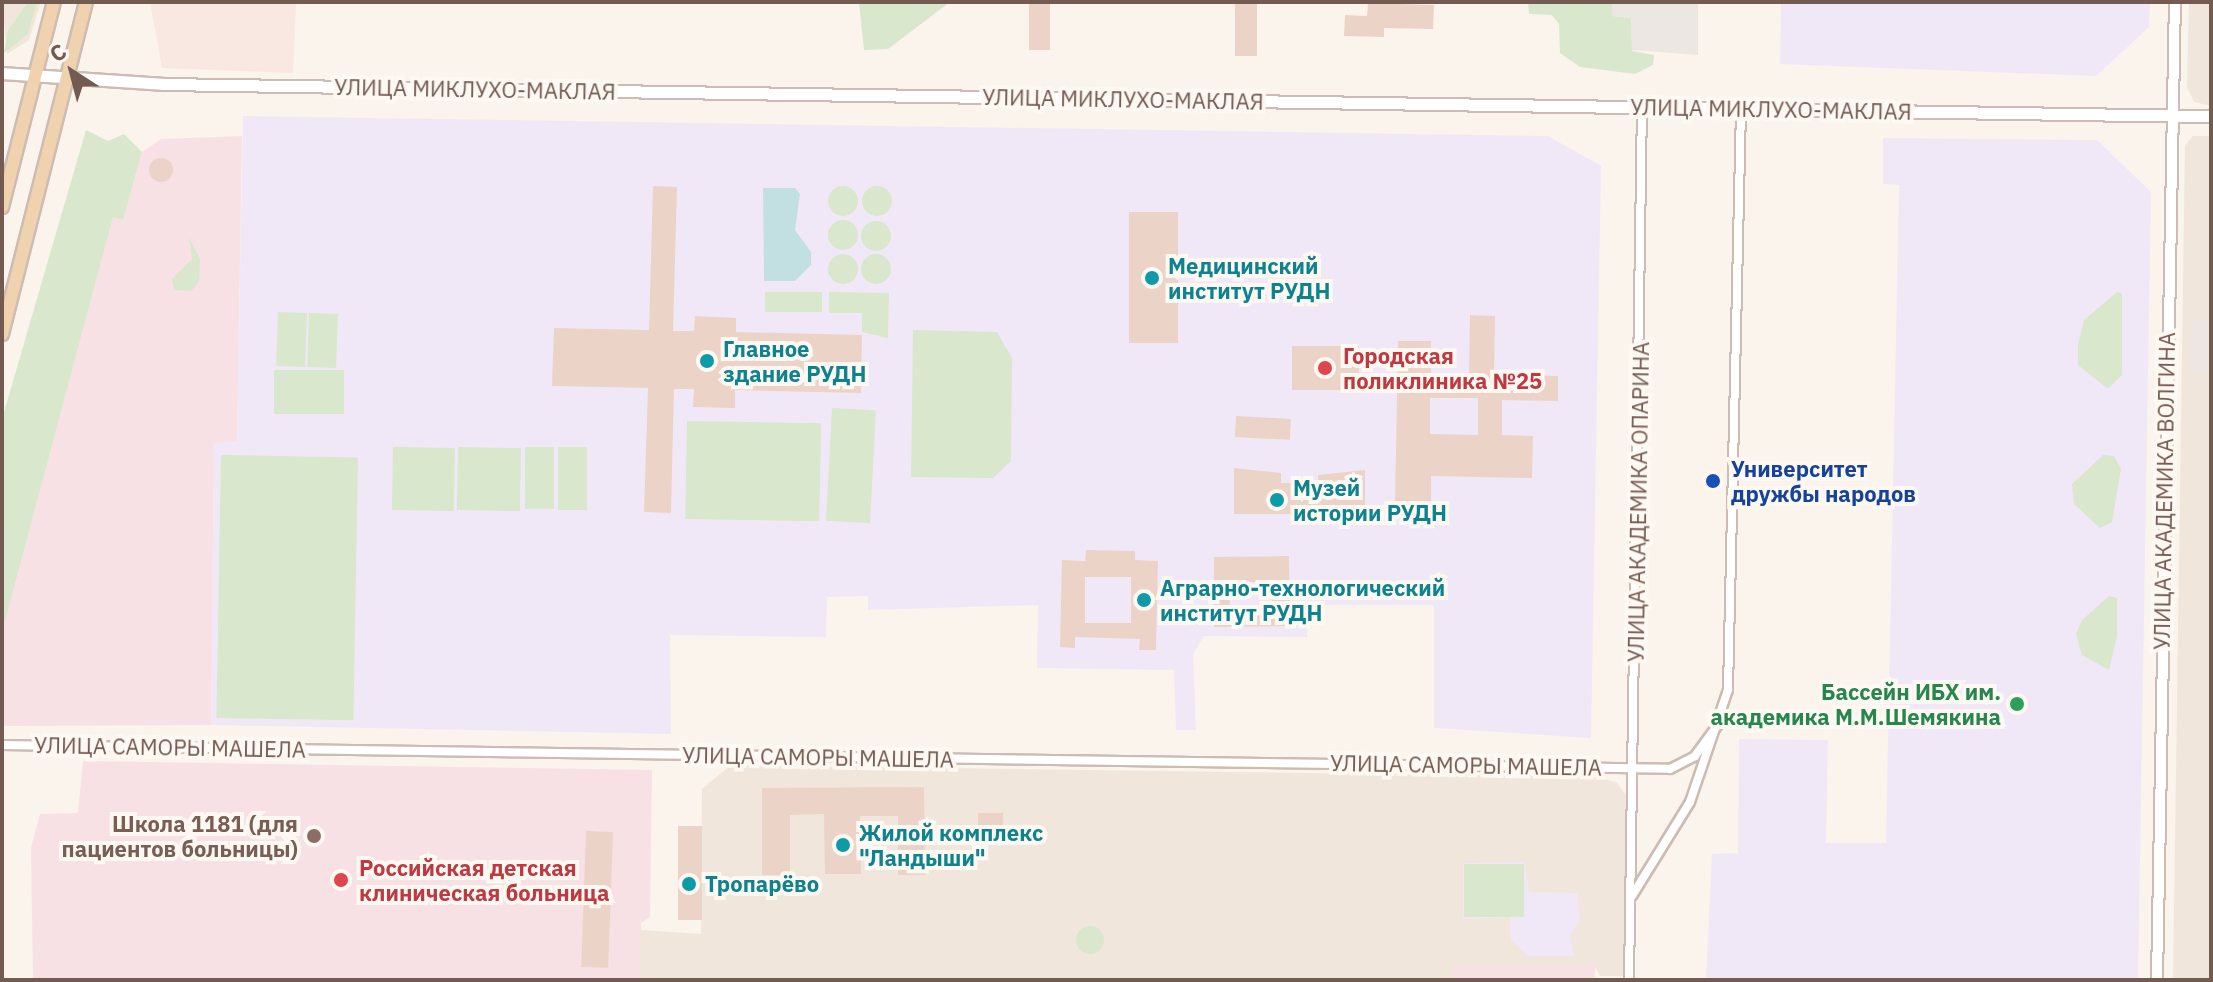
<!DOCTYPE html>
<meta charset="utf-8">
<style>
body{margin:0}
#map{position:relative;width:2213px;height:982px;overflow:hidden;background:#faf4ec;font-family:"IBM Plex Sans",sans-serif}
div>[style]{position:absolute}
[style*='--x']{left:calc(var(--x)*1px);top:calc(var(--y)*1px);width:calc(var(--w)*1px);rotate:calc(var(--a)*1deg)}
.residential>*{inset:0;background:#f1e6db}
.commercial>*{inset:0;background:#f9e7e2}
.industrial>*{inset:0;background:#ede7e4;transform-origin:0 0}
.education>*{inset:0;background:#f1e8f7}
.medical>*{inset:0;background:#f7e1e5;transform-origin:0 0}
.green>*{inset:0;background:#d9e7cc;transform-origin:0 0}
.round{border-radius:50%}
.water>*{inset:0;background:#c2e0e2}
.building>*{inset:0;background:#ecd3c7;transform-origin:0 0}
.roads{filter:drop-shadow(2px 0 #ccbcb3) drop-shadow(-2px 0 #ccbcb3) drop-shadow(0 2px #ccbcb3) drop-shadow(0 -2px #ccbcb3)}
.minor>*{height:8px;margin:-4px;padding:0 4px;transform-origin:4px;border-radius:4px;background:#fff}
.tertiary>*{height:10px;margin:-5px;padding:0 5px;transform-origin:5px;border-radius:5px;background:#fff}
.secondary>*{height:11px;margin:-5.5px;padding:0 5.5px;transform-origin:5.5px;border-radius:5.5px;background:#fff}
.primary>*{height:12px;margin:-6px;padding:0 6px;transform-origin:6px;border-radius:6px;background:#f0d2ae}
.dots>*{width:22px;height:22px;translate:-50% -50%;box-sizing:border-box;border:4px solid #fdf8f2;border-radius:50%}
span{translate:-50% -50%;white-space:nowrap;text-align:center;line-height:1.15;-webkit-text-stroke:8px #fdf8f2;paint-order:stroke}
.street-label{font-size:22px;color:#735b52}
.culture-label{font-size:22px;color:#0d838f;font-weight:700}
.left{translate:0 -50%;text-align:left}
.health-label{font-size:22px;color:#be3a42;font-weight:700}
.transit-label{font-size:22px;color:#164399;font-weight:700}
.leisure-label{font-size:22px;color:#27864d;font-weight:700}
.right{translate:-100% -50%;text-align:right}
.education-label{font-size:22px;color:#785e54;font-weight:700}
.frame{position:absolute;inset:0;border:4px solid #735b52;pointer-events:none}
.north{position:absolute;left:32px;top:32px;width:80px;height:80px;-webkit-text-stroke:6px #fdf8f2;paint-order:stroke;rotate:324deg;font-size:22px;font-weight:700;line-height:32px;text-align:center;color:#735b52}
.north::after{content:'';display:block;margin:auto;width:28px;height:36px;background:#735b52;clip-path:polygon(50% 0,100% 100%,50% 72%,0 100%)}
</style>
<div id="map">
<div class="residential">
<i style="clip-path:polygon(2px 2px,41px 2px,29px 40px,7px 54px)"></i>
<i style="clip-path:polygon(2189px 2px,2211px 2px,2211px 106px,2194px 102px,2187px 87px)"></i>
<i style="clip-path:polygon(2193px 136px,2211px 136px,2211px 980px,2173px 980px,2185px 146px)"></i>
<i style="clip-path:polygon(731px 765px,1600px 777px,1617px 783px,1628px 798px,1624px 976px,1600px 976px,1595px 967px,1453px 966px,1453px 980px,641px 980px,641px 930px,701px 934px,702px 789px)"></i>
</div>
<div class="commercial">
<i style="clip-path:polygon(150px 2px,296px 2px,293px 73px,162px 68px)"></i>
</div>
<div class="industrial">
<i style="clip-path:polygon(1612px 2px,1698px 2px,1698px 55px,1632px 50px,1631px 18px,1612px 16px)"></i>
<i style="left:2193px;top:320px;width:18px;height:54px"></i>
</div>
<div class="education">
<i style="clip-path:polygon(1781px 2px,2150px 2px,2149px 27px,2096px 76px,1780px 64px)"></i>
<i style="clip-path:polygon(243px 116px,1548px 136px,1601px 166px,1591px 738px,1434px 728px,1434px 605px,1308px 605px,1307px 637px,1204px 636px,1193px 654px,1196px 730px,1176px 730px,1174px 670px,1037px 668px,1038px 605px,868px 610px,868px 596px,827px 597px,826px 637px,670px 635px,671px 734px,211px 725px,214px 442px,237px 441px)"></i>
<i style="clip-path:polygon(1883px 138px,2097px 140px,2151px 192px,2138px 980px,1706px 980px,1712px 854px,1738px 853px,1739px 739px,1828px 740px,1826px 843px,1886px 843px,1899px 185px,1883px 184px)"></i>
<i style="clip-path:polygon(1525px 862px,1529px 892px,1577px 893px,1580px 920px,1570px 936px,1574px 956px,1528px 956px,1511px 940px,1510px 917px,1463px 919px,1463px 863px)"></i>
</div>
<div class="medical">
<i style="clip-path:polygon(242px 136px,237px 441px,214px 443px,211px 725px,2px 726px,2px 633px,113px 216px,123px 219px,142px 152px,161px 139px)"></i>
<i style="clip-path:polygon(83px 761px,652px 770px,650px 917px,641px 923px,641px 980px,33px 980px,31px 848px,40px 814px,78px 813px)"></i>
<i style="left:1453px;top:966px;width:142px;height:14px"></i>
</div>
<div class="green">
<i style="clip-path:polygon(28px 2px,37px 2px,28px 34px,4px 53px,8px 30px)"></i>
<i style="clip-path:polygon(859px 2px,950px 2px,888px 49px,864px 50px)"></i>
<i style="clip-path:polygon(1528px 2px,1612px 2px,1612px 16px,1631px 18px,1632px 51px,1654px 55px,1653px 65px,1635px 74px,1580px 67px,1560px 53px,1559px 24px,1552px 15px,1529px 14px)"></i>
<i style="clip-path:polygon(86px 130px,108px 141px,124px 134px,142px 152px,123px 220px,113px 217px,2px 633px,2px 419px)"></i>
<i class="round" style="left:862px;top:186px;width:30px;height:30px"></i>
<i class="round" style="left:828px;top:186px;width:30px;height:30px"></i>
<i class="round" style="left:828px;top:220px;width:30px;height:30px"></i>
<i class="round" style="left:861px;top:221px;width:30px;height:30px"></i>
<i style="clip-path:polygon(189px 237px,200px 259px,199px 282px,191px 291px,174px 290px,172px 279px,192px 259px)"></i>
<i class="round" style="left:861px;top:254px;width:30px;height:30px"></i>
<i class="round" style="left:828px;top:254px;width:30px;height:30px"></i>
<i style="left:765px;top:292px;width:57px;height:20px"></i>
<i style="clip-path:polygon(829px 292px,889px 293px,888px 338px,862px 332px,862px 313px,829px 313px)"></i>
<i style="clip-path:polygon(2117px 292px,2122px 293px,2122px 375px,2108px 389px,2078px 365px,2078px 344px,2084px 320px)"></i>
<i style="left:278px;top:312px;width:29px;height:54px;rotate:2deg"></i>
<i style="left:309px;top:313px;width:29px;height:54px;rotate:2deg"></i>
<i style="clip-path:polygon(913px 330px,997px 332px,1012px 358px,1011px 461px,993px 478px,911px 477px)"></i>
<i style="left:274px;top:370px;width:70px;height:44px"></i>
<i style="left:832px;top:408px;width:44px;height:113px;rotate:3deg"></i>
<i style="left:687px;top:421px;width:134px;height:98px;rotate:1deg"></i>
<i style="left:393px;top:447px;width:62px;height:63px;rotate:1deg"></i>
<i style="left:458px;top:447px;width:63px;height:63px;rotate:1deg"></i>
<i style="left:525px;top:447px;width:29px;height:62px"></i>
<i style="left:558px;top:447px;width:29px;height:63px"></i>
<i style="left:221px;top:455px;width:137px;height:263px;rotate:1deg"></i>
<i style="clip-path:polygon(2103px 455px,2114px 456px,2121px 469px,2112px 522px,2100px 528px,2074px 504px,2072px 484px)"></i>
<i style="clip-path:polygon(2109px 596px,2117px 598px,2117px 636px,2109px 670px,2082px 655px,2076px 634px,2082px 620px)"></i>
<i style="left:1464px;top:864px;width:60px;height:53px"></i>
<i class="round" style="left:1076px;top:926px;width:28px;height:28px"></i>
</div>
<div class="water">
<i style="clip-path:polygon(763px 188px,795px 188px,800px 194px,795px 230px,811px 252px,811px 265px,795px 281px,764px 281px)"></i>
</div>
<div class="building">
<i style="left:1029px;top:2px;width:21px;height:48px"></i>
<i style="left:1235px;top:2px;width:22px;height:54px"></i>
<i style="clip-path:polygon(1368px 3px,1434px 5px,1433px 29px,1384px 28px,1384px 37px,1344px 36px,1345px 15px,1367px 16px)"></i>
<i class="round" style="left:149px;top:158px;width:24px;height:24px"></i>
<i style="clip-path:polygon(653px 186px,677px 187px,673px 331px,694px 331px,695px 316px,736px 318px,736px 332px,862px 335px,861px 393px,735px 390px,735px 408px,693px 407px,694px 389px,674px 389px,671px 513px,644px 512px,648px 388px,552px 386px,554px 328px,649px 330px)"></i>
<i style="left:1129px;top:212px;width:49px;height:131px"></i>
<i style="clip-path:polygon(evenodd,1470px 315px,1495px 316px,1494px 374px,1558px 376px,1558px 401px,1502px 400px,1502px 435px,1533px 436px,1532px 478px,1431px 476px,1431px 506px,1395px 505px,1398px 341px,1431px 341px,1431px 375px,1469px 375px,1470px 315px,1430px 398px,1478px 398px,1478px 435px,1430px 434px,1430px 398px)"></i>
<i style="left:1292px;top:346px;width:67px;height:44px"></i>
<i style="left:1236px;top:416px;width:55px;height:21px;rotate:3deg"></i>
<i style="clip-path:polygon(1234px 468px,1281px 473px,1281px 483px,1318px 483px,1318px 475px,1365px 470px,1365px 514px,1234px 514px)"></i>
<i style="clip-path:polygon(evenodd,1086px 550px,1135px 551px,1135px 560px,1158px 561px,1156px 650px,1139px 650px,1140px 639px,1075px 637px,1075px 648px,1060px 647px,1062px 560px,1085px 561px,1086px 550px,1085px 577px,1131px 577px,1131px 623px,1085px 623px,1085px 577px)"></i>
<i style="clip-path:polygon(evenodd,1289px 556px,1290px 626px,1214px 627px,1214px 557px,1289px 556px,1229px 582px,1272px 582px,1272px 611px,1230px 611px,1229px 582px)"></i>
<i style="clip-path:polygon(924px 787px,925px 875px,898px 875px,898px 816px,860px 816px,861px 874px,825px 874px,824px 814px,790px 815px,790px 875px,762px 875px,762px 788px)"></i>
<i style="left:978px;top:813px;width:25px;height:31px"></i>
<i style="left:678px;top:826px;width:24px;height:94px"></i>
<i style="left:586px;top:831px;width:27px;height:136px;rotate:2deg"></i>
</div>
<div class="roads">
<div class="minor">
<i style="--x:2;--y:745;--w:1668;--a:0.82"></i>
<i style="--x:1670;--y:769;--w:28;--a:-27"></i>
<i style="--x:1695;--y:756;--w:47;--a:-53.6"></i>
<i style="--x:1632;--y:896;--w:110;--a:-58.3"></i>
<i style="--x:1690;--y:802;--w:118;--a:-71.3"></i>
<i style="--x:1728;--y:690;--w:582;--a:-88.72"></i>
<i style="--x:1629;--y:980;--w:873;--a:-89.15"></i>
</div>
<div class="tertiary">
<i style="--x:2157;--y:980;--w:978;--a:-88.95"></i>
</div>
<div class="secondary">
<i style="--x:2;--y:73;--w:161;--a:3.9"></i>
<i style="--x:163;--y:84;--w:2048;--a:0.9"></i>
</div>
<div class="primary">
<i style="--x:2;--y:207;--w:211;--a:-75.8"></i>
<i style="--x:2;--y:334;--w:342;--a:-75.8"></i>
</div>
</div>
<div class="dots">
<i style="left:1152px;top:278px;background:#0f9aa8"></i>
<i style="left:707px;top:361px;background:#0f9aa8"></i>
<i style="left:1325px;top:368px;background:#e0444e"></i>
<i style="left:1713px;top:481px;background:#1a4fb4"></i>
<i style="left:1277px;top:500px;background:#0f9aa8"></i>
<i style="left:1144px;top:600px;background:#0f9aa8"></i>
<i style="left:2017px;top:704px;background:#2e9e5b"></i>
<i style="left:314px;top:836px;background:#8d6e63"></i>
<i style="left:843px;top:845px;background:#0f9aa8"></i>
<i style="left:341px;top:880px;background:#e0444e"></i>
<i style="left:689px;top:884px;background:#0f9aa8"></i>
</div>
<div class="street-label">
<span style="left:475px;top:89px;rotate:1deg">УЛИЦА МИКЛУХО-МАКЛАЯ</span>
<span style="left:1123px;top:99px;rotate:1deg">УЛИЦА МИКЛУХО-МАКЛАЯ</span>
<span style="left:1771px;top:109px;rotate:1deg">УЛИЦА МИКЛУХО-МАКЛАЯ</span>
<span style="left:2164px;top:491px;rotate:-89deg">УЛИЦА АКАДЕМИКА ВОЛГИНА</span>
<span style="left:1638px;top:502px;rotate:-89deg">УЛИЦА АКАДЕМИКА ОПАРИНА</span>
<span style="left:170px;top:747px;rotate:1deg">УЛИЦА САМОРЫ МАШЕЛА</span>
<span style="left:818px;top:757px;rotate:1deg">УЛИЦА САМОРЫ МАШЕЛА</span>
<span style="left:1466px;top:765px;rotate:1deg">УЛИЦА САМОРЫ МАШЕЛА</span>
</div>
<div class="culture-label">
<span class="left" style="left:1168px;top:278px">Медицинский<br>институт РУДН</span>
<span class="left" style="left:723px;top:361px">Главное<br>здание РУДН</span>
<span class="left" style="left:1293px;top:500px">Музей<br>истории РУДН</span>
<span class="left" style="left:1160px;top:600px">Аграрно-технологический<br>институт РУДН</span>
<span class="left" style="left:859px;top:845px">Жилой комплекс<br>"Ландыши"</span>
<span class="left" style="left:705px;top:884px">Тропарёво</span>
</div>
<div class="health-label">
<span class="left" style="left:1343px;top:368px">Городская<br>поликлиника №25</span>
<span class="left" style="left:359px;top:880px">Российская детская<br>клиническая больница</span>
</div>
<div class="transit-label">
<span class="left" style="left:1731px;top:481px">Университет<br>дружбы народов</span>
</div>
<div class="leisure-label">
<span class="right" style="left:2001px;top:704px">Бассейн ИБХ им.<br>академика М.М.Шемякина</span>
</div>
<div class="education-label">
<span class="right" style="left:298px;top:836px">Школа 1181 (для<br>пациентов больницы)</span>
</div>
<div class="frame"></div>
<div class="north">С</div>
</div>
